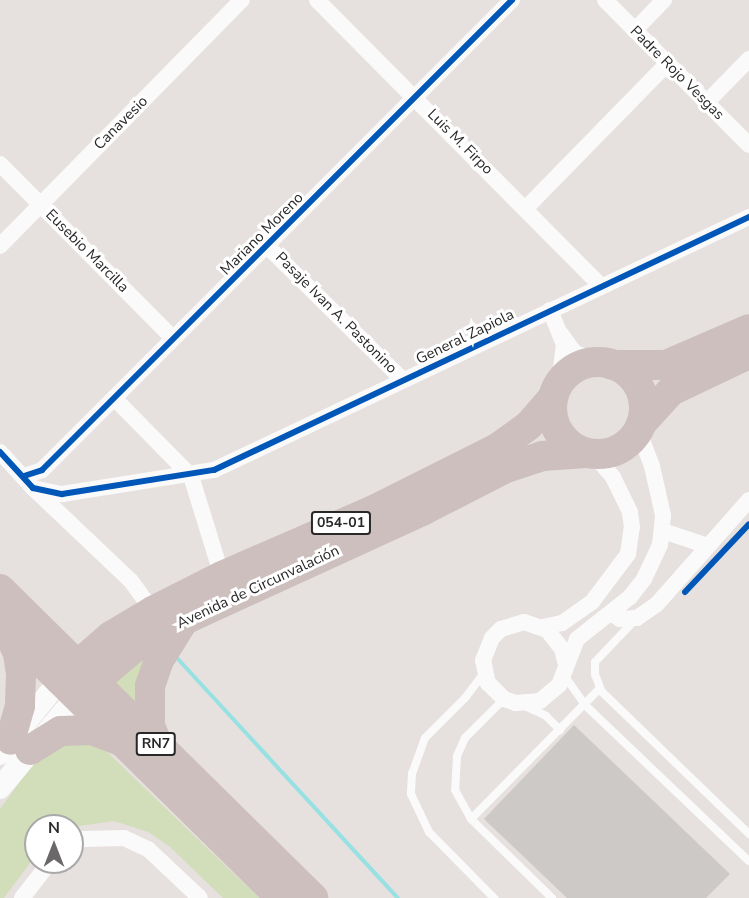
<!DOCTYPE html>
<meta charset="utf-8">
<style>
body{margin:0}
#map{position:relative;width:749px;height:898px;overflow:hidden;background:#e6e0de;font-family:"Nunito Sans",sans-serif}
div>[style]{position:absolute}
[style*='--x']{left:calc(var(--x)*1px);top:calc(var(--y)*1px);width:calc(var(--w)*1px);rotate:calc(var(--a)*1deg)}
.green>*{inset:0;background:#d2deb9}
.stream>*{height:4px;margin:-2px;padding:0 2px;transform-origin:2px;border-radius:2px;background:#97e1e2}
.building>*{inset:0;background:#cdc9c7}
.lane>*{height:8px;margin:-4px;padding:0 4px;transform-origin:4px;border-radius:4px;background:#fbfafa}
.street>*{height:16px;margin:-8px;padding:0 8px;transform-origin:8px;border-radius:8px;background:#fbfafa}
.secondary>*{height:22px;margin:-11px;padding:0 11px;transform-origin:11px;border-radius:11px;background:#fbfafa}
.highway>*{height:30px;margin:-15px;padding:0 15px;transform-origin:15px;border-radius:15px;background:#cdbfbd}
.highway>.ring{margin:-15px;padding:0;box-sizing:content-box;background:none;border:30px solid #cdbfbd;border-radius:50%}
.cycleway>*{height:6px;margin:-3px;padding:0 3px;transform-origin:3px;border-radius:3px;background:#0057b8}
span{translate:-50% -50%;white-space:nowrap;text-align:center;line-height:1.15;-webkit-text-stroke:6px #fff;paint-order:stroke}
.shield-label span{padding:2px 4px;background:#fff;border:2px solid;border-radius:4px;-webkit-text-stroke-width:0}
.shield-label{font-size:14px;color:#282828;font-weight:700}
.street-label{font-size:15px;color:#282828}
.north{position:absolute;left:24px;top:814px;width:60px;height:60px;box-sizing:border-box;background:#fff;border:2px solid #a9a9a9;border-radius:50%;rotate:0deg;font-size:16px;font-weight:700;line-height:24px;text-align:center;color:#282828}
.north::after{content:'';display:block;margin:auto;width:21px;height:27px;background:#6a6868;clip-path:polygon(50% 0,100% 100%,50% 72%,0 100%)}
</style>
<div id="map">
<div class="green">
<i style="clip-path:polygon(158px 648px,138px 717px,108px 688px)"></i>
<i style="clip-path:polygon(71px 742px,89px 742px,103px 748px,259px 898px,223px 898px,169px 846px,148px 832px,114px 821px,72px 827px,36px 826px,36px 855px,4px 898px,0 898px,0 809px,36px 760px)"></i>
</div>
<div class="stream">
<i style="--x:177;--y:658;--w:326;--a:47.4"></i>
</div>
<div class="building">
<i style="clip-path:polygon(574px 725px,730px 874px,706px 898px,567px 898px,484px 819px)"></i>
</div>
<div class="lane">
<i style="--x:484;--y:673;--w:30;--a:127"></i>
<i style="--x:466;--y:697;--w:58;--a:135"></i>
<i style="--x:425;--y:738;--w:37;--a:110"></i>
<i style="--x:412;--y:773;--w:21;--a:93"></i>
<i style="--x:411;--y:794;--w:42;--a:64.7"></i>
<i style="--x:429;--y:832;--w:93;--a:45.4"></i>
<i style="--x:564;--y:675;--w:37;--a:55"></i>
<i style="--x:585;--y:705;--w:226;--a:43.6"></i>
<i style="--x:601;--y:690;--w:17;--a:-111"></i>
<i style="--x:595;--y:674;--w:12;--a:-90"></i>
<i style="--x:595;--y:662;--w:58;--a:-46.4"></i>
<i style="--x:504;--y:699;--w:55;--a:135"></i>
<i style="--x:465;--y:738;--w:20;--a:114"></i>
<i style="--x:457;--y:756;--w:34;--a:93"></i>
<i style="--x:455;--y:790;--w:33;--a:61"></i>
<i style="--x:471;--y:819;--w:113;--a:44.3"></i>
<i style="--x:525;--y:706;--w:23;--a:25"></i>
<i style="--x:546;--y:716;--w:20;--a:45"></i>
<i style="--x:471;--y:819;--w:182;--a:-45.4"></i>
<i style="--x:599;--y:689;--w:209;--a:44"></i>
</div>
<div class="street">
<i style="--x:317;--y:0;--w:403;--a:45.2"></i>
<i style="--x:605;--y:0;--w:204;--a:45.2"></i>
<i style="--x:635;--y:30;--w:42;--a:-46"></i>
<i style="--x:706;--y:103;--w:62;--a:-45.7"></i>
<i style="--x:0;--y:164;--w:245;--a:45.2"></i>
<i style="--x:526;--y:208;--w:202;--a:-45.6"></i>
<i style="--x:0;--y:246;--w:345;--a:-45.5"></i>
<i style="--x:267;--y:246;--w:191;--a:44.6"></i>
<i style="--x:550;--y:310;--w:37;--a:68"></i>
<i style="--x:564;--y:344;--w:40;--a:97.1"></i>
<i style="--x:561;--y:334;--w:24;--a:54"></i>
<i style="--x:575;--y:353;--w:24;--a:22"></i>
<i style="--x:114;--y:398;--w:110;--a:45.4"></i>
<i style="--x:191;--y:476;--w:105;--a:72.8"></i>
<i style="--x:0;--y:452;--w:49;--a:47.5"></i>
<i style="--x:33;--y:488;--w:30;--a:12"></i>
<i style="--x:62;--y:494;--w:154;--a:-9"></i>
<i style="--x:214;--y:470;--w:592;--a:-25.31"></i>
<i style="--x:24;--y:476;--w:19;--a:-18"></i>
<i style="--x:42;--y:470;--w:665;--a:-45"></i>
<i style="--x:34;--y:489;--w:134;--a:43.5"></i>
<i style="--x:131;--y:581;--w:37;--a:54"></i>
<i style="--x:663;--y:531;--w:47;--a:18.4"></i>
<i style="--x:611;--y:613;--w:11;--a:34"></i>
<i style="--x:620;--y:619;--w:17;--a:-3"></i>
<i style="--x:637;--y:618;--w:24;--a:-35"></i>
<i style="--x:657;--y:604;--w:139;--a:-48.5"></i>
<i style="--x:543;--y:627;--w:19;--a:-12"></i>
<i style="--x:562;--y:623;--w:37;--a:-35"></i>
<i style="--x:592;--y:602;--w:60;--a:-53.1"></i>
<i style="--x:628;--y:554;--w:27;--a:-82"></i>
<i style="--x:632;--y:527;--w:15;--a:-98"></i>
<i style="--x:630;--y:512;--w:39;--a:-116"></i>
<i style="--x:613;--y:477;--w:30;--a:-131"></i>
<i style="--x:565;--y:661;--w:12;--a:-104"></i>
<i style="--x:562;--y:649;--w:24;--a:-128"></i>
<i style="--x:547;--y:630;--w:24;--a:-161"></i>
<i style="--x:524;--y:622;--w:24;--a:163"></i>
<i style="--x:501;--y:629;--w:13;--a:135"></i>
<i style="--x:492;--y:638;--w:24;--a:112"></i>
<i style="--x:483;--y:660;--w:24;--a:78"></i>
<i style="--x:488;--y:683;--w:23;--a:45"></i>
<i style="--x:504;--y:699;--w:13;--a:18"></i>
<i style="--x:516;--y:703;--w:24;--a:-5"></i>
<i style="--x:540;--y:701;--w:25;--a:-40"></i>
<i style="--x:559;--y:685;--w:49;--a:-68.6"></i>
<i style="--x:577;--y:639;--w:68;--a:-38.4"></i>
<i style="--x:630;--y:597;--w:23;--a:-52"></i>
<i style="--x:644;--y:579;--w:38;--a:-65"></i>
<i style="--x:660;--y:545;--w:30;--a:-84"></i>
<i style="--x:663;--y:515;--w:50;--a:-102.7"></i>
<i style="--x:652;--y:466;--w:39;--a:-111"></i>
<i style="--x:72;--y:843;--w:13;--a:-18"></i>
<i style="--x:84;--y:839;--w:40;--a:-1.4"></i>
<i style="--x:124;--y:838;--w:26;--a:25"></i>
<i style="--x:148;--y:849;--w:71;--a:43.3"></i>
<i style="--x:22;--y:898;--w:46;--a:-52.1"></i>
</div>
<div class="secondary">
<i style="--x:0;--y:754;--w:95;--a:-51"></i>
<i style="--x:0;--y:788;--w:120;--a:-50.1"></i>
</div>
<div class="highway">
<i class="ring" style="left:552px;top:362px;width:62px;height:62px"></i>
<i style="--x:612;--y:365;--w:54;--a:0"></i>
<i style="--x:666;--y:365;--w:90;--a:-23.4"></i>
<i style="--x:641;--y:424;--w:45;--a:-47.7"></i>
<i style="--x:671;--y:391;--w:86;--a:-25.4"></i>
<i style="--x:0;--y:589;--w:440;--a:44.6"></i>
<i style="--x:0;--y:621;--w:395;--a:44.6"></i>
<i style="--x:9;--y:634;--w:21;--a:65"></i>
<i style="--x:18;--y:653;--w:22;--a:82"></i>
<i style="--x:21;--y:675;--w:31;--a:92"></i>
<i style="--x:20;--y:706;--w:35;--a:106"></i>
<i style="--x:60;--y:680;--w:67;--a:-40.8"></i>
<i style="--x:111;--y:636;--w:49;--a:-30.8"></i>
<i style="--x:153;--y:611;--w:77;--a:-26.9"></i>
<i style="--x:222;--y:576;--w:166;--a:-23.5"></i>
<i style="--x:374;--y:510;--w:140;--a:-26.7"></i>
<i style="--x:499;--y:447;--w:37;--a:-36"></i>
<i style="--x:529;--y:425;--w:37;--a:-49"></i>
<i style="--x:77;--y:696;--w:75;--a:-40.1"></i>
<i style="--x:134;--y:648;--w:57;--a:-29.2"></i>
<i style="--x:184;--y:620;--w:264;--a:-24.6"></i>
<i style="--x:424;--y:510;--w:92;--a:-27.1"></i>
<i style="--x:506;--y:468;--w:38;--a:-18"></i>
<i style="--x:542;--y:456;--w:44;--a:-3.9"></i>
<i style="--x:158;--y:745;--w:21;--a:-113"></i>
<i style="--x:150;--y:726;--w:40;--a:-90"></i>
<i style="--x:150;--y:686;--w:28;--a:-71"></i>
<i style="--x:159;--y:660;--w:47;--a:-58"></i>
<i style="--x:30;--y:750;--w:36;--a:-32"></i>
<i style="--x:61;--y:731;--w:31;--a:-2"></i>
<i style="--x:92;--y:730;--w:28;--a:21"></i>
</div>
<div class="cycleway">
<i style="--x:0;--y:452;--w:49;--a:47.5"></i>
<i style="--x:33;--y:488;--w:30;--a:12"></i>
<i style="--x:62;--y:494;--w:154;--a:-9"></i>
<i style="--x:214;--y:470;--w:592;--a:-25.31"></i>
<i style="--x:24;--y:476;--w:19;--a:-18"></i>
<i style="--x:42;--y:470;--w:665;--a:-45"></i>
<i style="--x:685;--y:592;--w:93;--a:-46.7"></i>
</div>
<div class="shield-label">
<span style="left:341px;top:523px">054-01</span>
<span style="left:156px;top:744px">RN7</span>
</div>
<div class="street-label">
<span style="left:677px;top:73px;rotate:45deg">Padre Rojo Vesgas</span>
<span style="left:121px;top:123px;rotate:-45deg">Canavesio</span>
<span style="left:460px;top:142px;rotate:45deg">Luis M. Firpo</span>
<span style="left:262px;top:234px;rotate:-45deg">Mariano Moreno</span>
<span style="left:87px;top:251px;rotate:45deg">Eusebio Marcilla</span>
<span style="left:336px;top:313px;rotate:45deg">Pasaje Ivan A. Pastonino</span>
<span style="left:465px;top:337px;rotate:-26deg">General Zapiola</span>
<span style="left:258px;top:587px;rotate:-25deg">Avenida de Circunvalación</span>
</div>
<div class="north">N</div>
</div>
